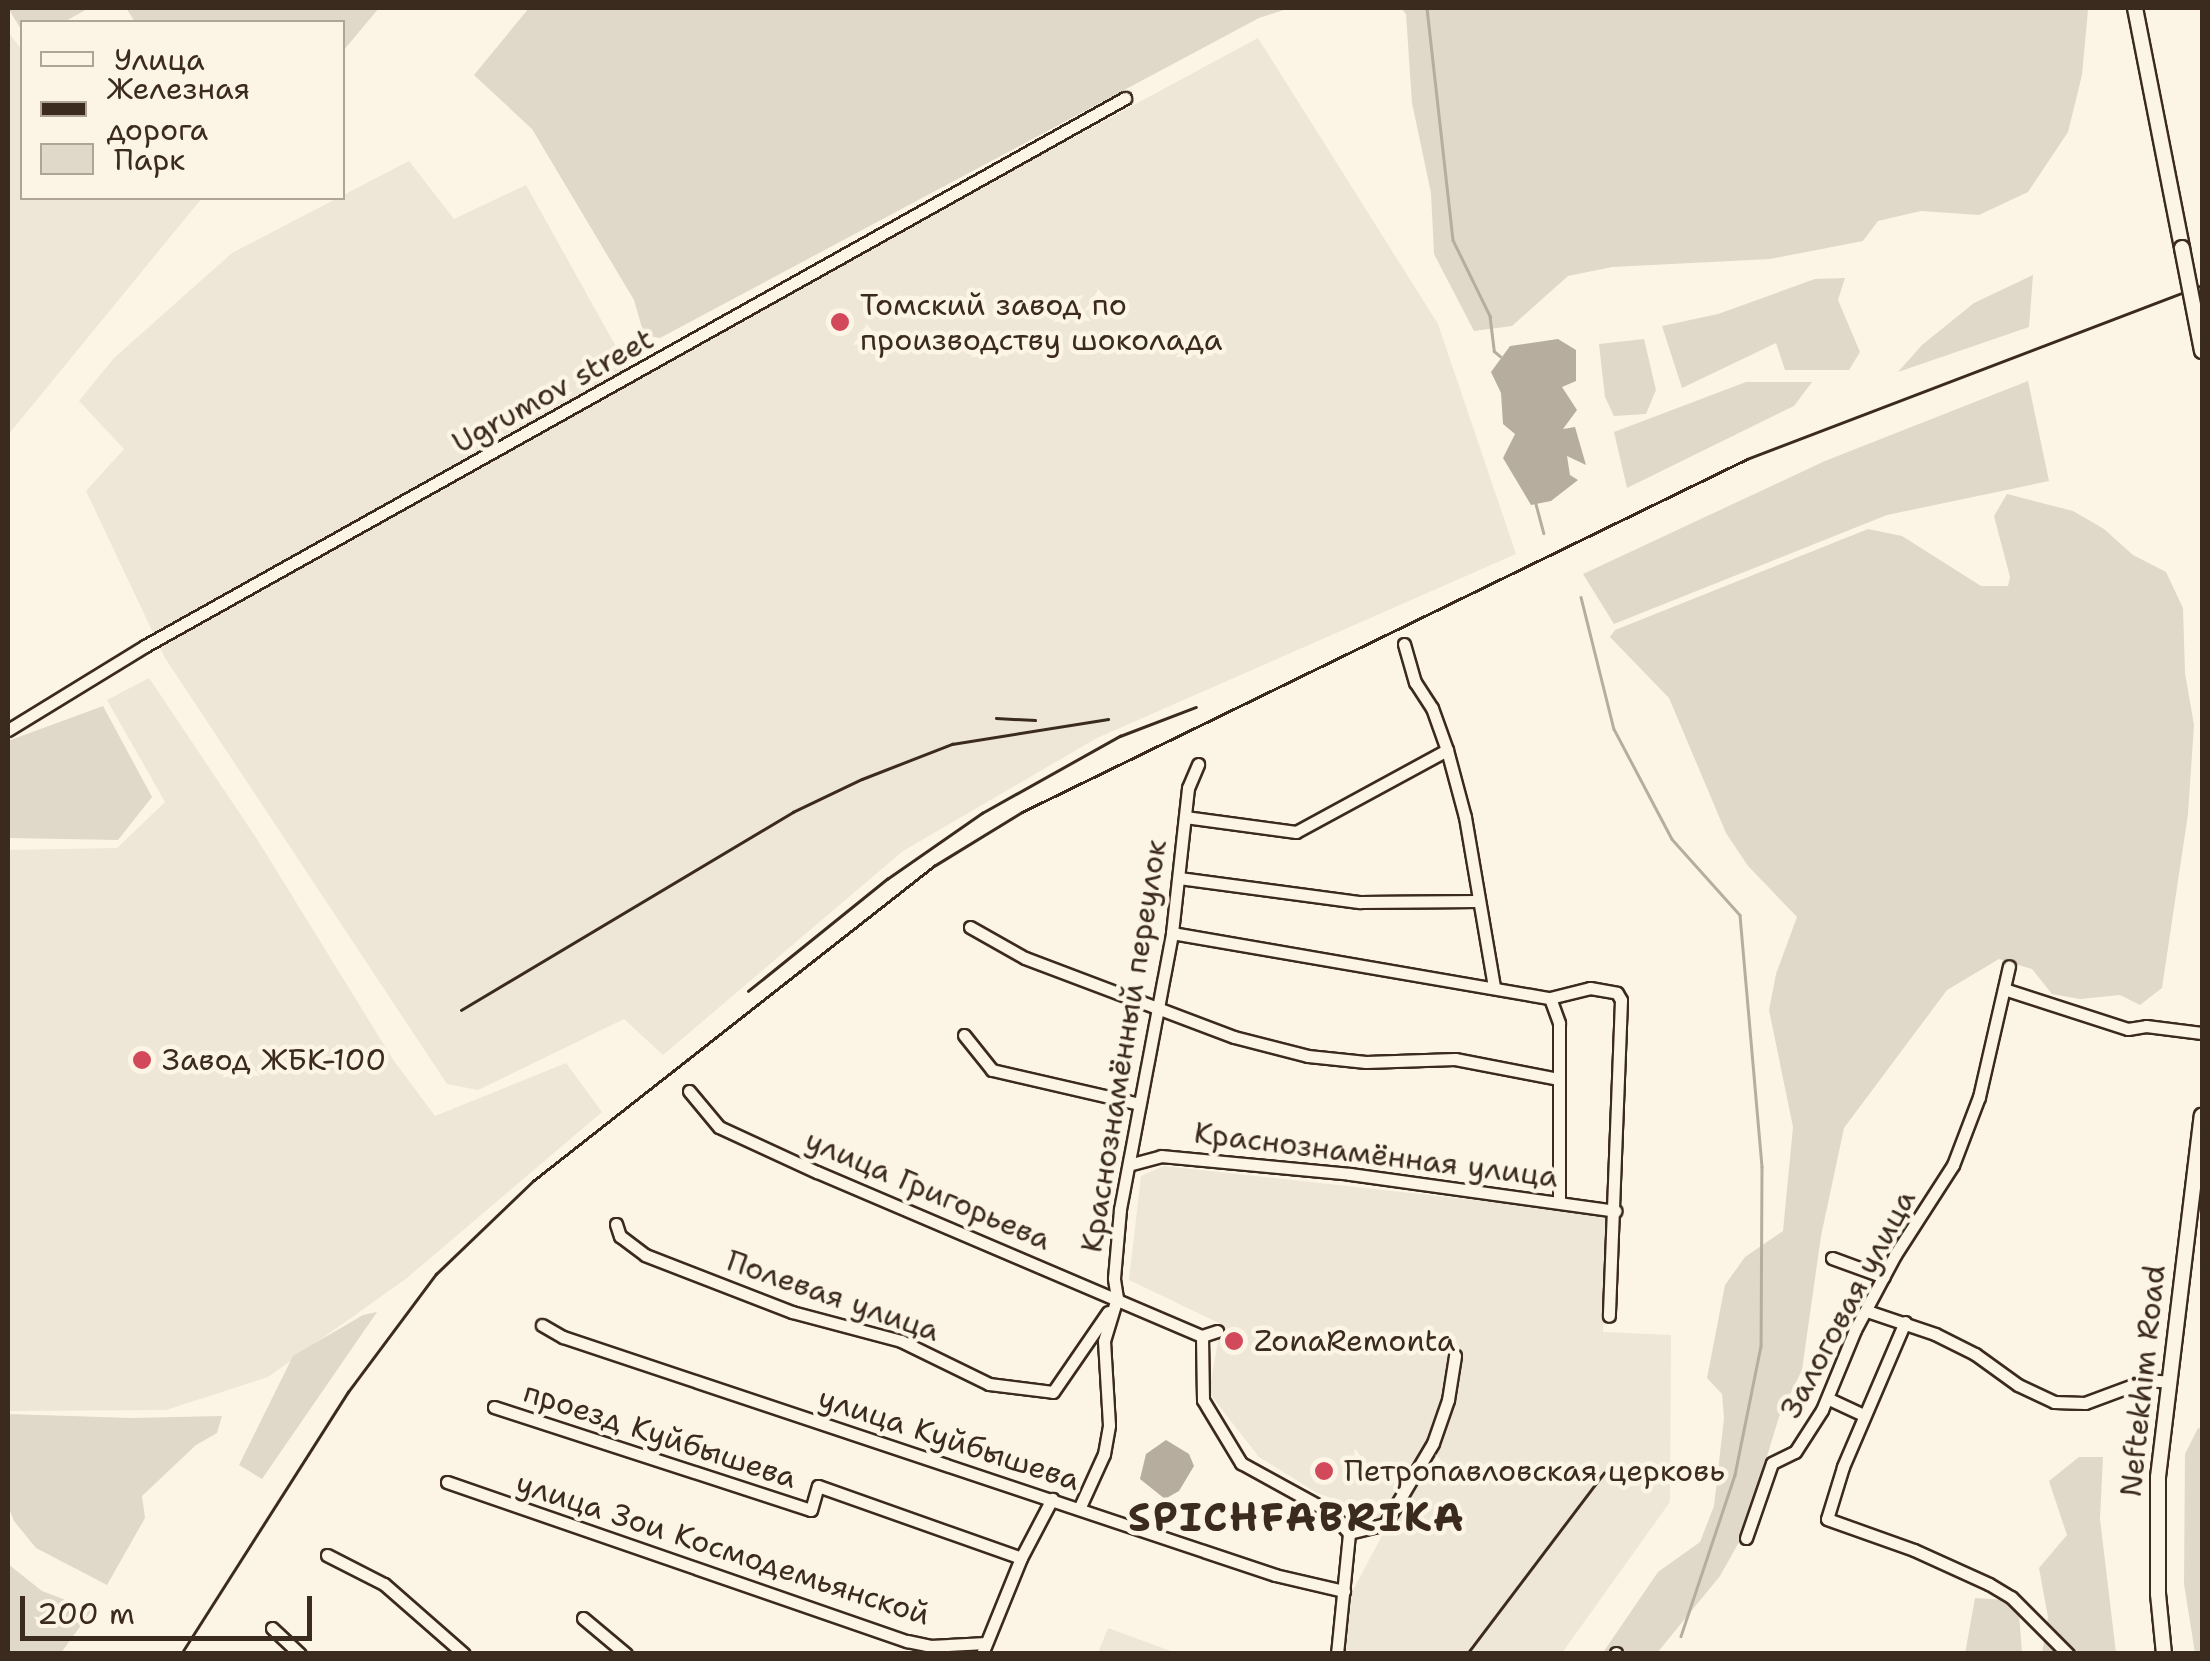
<!DOCTYPE html>
<meta charset="utf-8">
<style>
body{margin:0}
#map{position:relative;width:2210px;height:1661px;overflow:hidden;background:#fcf5e5;font-family:"Shantell Sans",sans-serif}
div>[style]{position:absolute}
[style*='--x']{left:calc(var(--x)*1px);top:calc(var(--y)*1px);width:calc(var(--w)*1px);rotate:calc(var(--a)*1deg)}
.built>*{inset:0;background:#eee6d6}
.green>*{inset:0;background:#e0d8c8}
.water>*{inset:0;background:#b7ad9e}
.stream>*{height:2.5px;margin:-1.25px;padding:0 1.25px;transform-origin:1.25px;border-radius:1.25px;background:#b7ad9e}
.roads{filter:drop-shadow(2px 0 #3b2a1e) drop-shadow(-2px 0 #3b2a1e) drop-shadow(0 2px #3b2a1e) drop-shadow(0 -2px #3b2a1e)}
.minor>*{height:11px;margin:-5.5px;padding:0 5.5px;transform-origin:5.5px;border-radius:5.5px;background:#fcf5e5}
.major>*{height:14px;margin:-7px;padding:0 7px;transform-origin:7px;border-radius:7px;background:#fcf5e5}
.rail>*{height:2.5px;margin:-1.25px;padding:0 1.25px;transform-origin:1.25px;border-radius:1.25px;background:#3b2a1e}
.bridges{filter:drop-shadow(2px 0 #3b2a1e) drop-shadow(-2px 0 #3b2a1e) drop-shadow(0 2px #3b2a1e) drop-shadow(0 -2px #3b2a1e)}
.major-bridge>*{height:14px;margin:-7px;padding:0 7px;transform-origin:7px;border-radius:7px;background:#fcf5e5}
.dots>*{width:28px;height:28px;translate:-50% -50%;box-sizing:border-box;border:5px solid #fcf5e5;border-radius:50%}
span{translate:-50% -50%;white-space:nowrap;text-align:center;line-height:1.15;-webkit-text-stroke:9px #fcf5e5;paint-order:stroke}
.poi-label{font-size:30px;color:#3b2a1e}
.left{translate:0 -50%;text-align:left}
.street-label{font-size:30px;color:#3b2a1e}
.district-label{font-size:40px;color:#3b2a1e;font-weight:700;letter-spacing:2.5px}
.frame{position:absolute;inset:0;border:10px solid #3b2a1e;pointer-events:none}
.legend{position:absolute;left:20px;top:20px;width:325px;height:180px;box-sizing:border-box;background:#fcf5e5;border:2px solid #afa495;margin:0;padding:12px 18px;list-style:none;font-size:30px;color:#3b2a1e}
.legend li{display:flex;align-items:center;gap:20px;height:50px}
.legend b{width:50px;border:2px solid #afa495}
.scale{position:absolute;left:20px;top:1596px;width:292px;height:45px;box-sizing:border-box;border:5px solid #3b2a1e;border-top:0;padding-left:12px;font-size:30px;line-height:35px;white-space:nowrap;color:#3b2a1e;-webkit-text-stroke:8px #fcf5e5;paint-order:stroke}
</style>
<div id="map">
<div class="built">
<i style="clip-path:polygon(8px 32px,22px 50px,22px 198px,202px 198px,8px 435px)"></i>
<i style="clip-path:polygon(1258px 38px,1438px 324px,1516px 554px,1097px 738px,903px 851px,663px 1055px,624px 1019px,478px 1090px,447px 1084px,165px 658px,86px 491px,124px 449px,79px 401px,114px 358px,232px 253px,409px 161px,454px 219px,526px 185px,629px 370px,650px 366px)"></i>
<i style="clip-path:polygon(149px 678px,257px 839px,394px 1061px,435px 1116px,566px 1063px,602px 1112px,407px 1278px,268px 1377px,166px 1410px,8px 1411px,8px 850px,117px 848px,165px 802px,107px 700px)"></i>
<i style="clip-path:polygon(1164px 1166px,1611px 1215px,1603px 1332px,1671px 1335px,1670px 1502px,1562px 1653px,1345px 1653px,1351px 1594px,1386px 1528px,1369px 1512px,1317px 1493px,1259px 1457px,1209px 1393px,1221px 1324px,1129px 1280px,1141px 1176px)"></i>
<i style="clip-path:polygon(1108px 1628px,1176px 1653px,1098px 1653px)"></i>
</div>
<div class="green">
<i style="clip-path:polygon(8px 8px,89px 8px,64px 22px,22px 22px,22px 31px)"></i>
<i style="clip-path:polygon(126px 8px,379px 8px,343px 51px,342px 22px,135px 22px)"></i>
<i style="clip-path:polygon(529px 8px,1290px 8px,1259px 18px,660px 338px,644px 335px,634px 300px,532px 129px,474px 75px)"></i>
<i style="clip-path:polygon(1401px 8px,2087px 8px,2088px 10px,2082px 75px,2068px 132px,2028px 192px,1979px 215px,1921px 211px,1878px 221px,1863px 241px,1770px 259px,1612px 267px,1568px 276px,1512px 326px,1474px 331px,1434px 254px,1431px 193px,1412px 103px,1406px 14px)"></i>
<i style="clip-path:polygon(2033px 275px,2029px 327px,1898px 372px,1922px 345px,1974px 303px)"></i>
<i style="clip-path:polygon(1845px 278px,1838px 300px,1860px 352px,1849px 370px,1785px 370px,1776px 343px,1682px 388px,1662px 326px,1718px 314px,1815px 279px)"></i>
<i style="clip-path:polygon(1644px 339px,1656px 390px,1646px 414px,1614px 416px,1605px 397px,1599px 344px)"></i>
<i style="clip-path:polygon(2028px 381px,2049px 481px,1887px 515px,1614px 624px,1583px 574px,1825px 461px)"></i>
<i style="clip-path:polygon(1746px 382px,1812px 382px,1794px 406px,1627px 488px,1614px 432px)"></i>
<i style="clip-path:polygon(2007px 494px,2073px 511px,2104px 529px,2133px 555px,2166px 572px,2183px 608px,2185px 673px,2194px 725px,2188px 814px,2162px 988px,2140px 1005px,2120px 995px,2080px 999px,2052px 994px,2032px 969px,1999px 959px,1947px 990px,1844px 1128px,1821px 1236px,1802px 1370px,1779px 1417px,1743px 1535px,1720px 1576px,1657px 1653px,1602px 1654px,1658px 1572px,1700px 1542px,1714px 1506px,1724px 1418px,1722px 1394px,1707px 1378px,1725px 1285px,1745px 1257px,1783px 1231px,1793px 1127px,1769px 1010px,1776px 974px,1797px 917px,1748px 866px,1726px 833px,1669px 698px,1610px 637px,1615px 630px,1868px 529px,1902px 536px,1981px 586px,2008px 586px,2010px 577px,1994px 516px)"></i>
<i style="clip-path:polygon(103px 706px,152px 797px,118px 840px,8px 838px,8px 741px)"></i>
<i style="clip-path:polygon(377px 1312px,262px 1479px,239px 1465px,293px 1356px,363px 1315px)"></i>
<i style="clip-path:polygon(8px 1414px,132px 1418px,222px 1416px,217px 1433px,196px 1445px,142px 1496px,145px 1518px,107px 1585px,36px 1548px,14px 1521px,8px 1506px)"></i>
<i style="clip-path:polygon(2198px 1428px,2202px 1429px,2202px 1654px,2195px 1653px,2184px 1584px,2185px 1454px)"></i>
<i style="clip-path:polygon(2079px 1457px,2103px 1457px,2100px 1519px,2116px 1653px,2042px 1653px,2048px 1617px,2039px 1568px,2067px 1535px,2049px 1481px)"></i>
<i style="clip-path:polygon(8px 1564px,42px 1591px,92px 1610px,61px 1653px,8px 1653px)"></i>
<i style="clip-path:polygon(1975px 1598px,2008px 1600px,2019px 1614px,2022px 1653px,1965px 1654px)"></i>
</div>
<div class="water">
<i style="clip-path:polygon(1558px 339px,1576px 350px,1576px 381px,1562px 387px,1577px 410px,1563px 429px,1575px 427px,1586px 465px,1567px 456px,1570px 475px,1578px 480px,1551px 501px,1531px 505px,1503px 458px,1515px 434px,1503px 424px,1501px 393px,1491px 372px,1510px 346px)"></i>
<i style="clip-path:polygon(1166px 1440px,1189px 1454px,1194px 1466px,1179px 1491px,1165px 1499px,1140px 1479px,1146px 1454px)"></i>
</div>
<div class="stream">
<i style="--x:1427;--y:8;--w:233;--a:83.6"></i>
<i style="--x:1453;--y:240;--w:85;--a:64"></i>
<i style="--x:1490;--y:316;--w:35;--a:83"></i>
<i style="--x:1494;--y:351;--w:8;--a:40"></i>
<i style="--x:1536;--y:504;--w:30;--a:75"></i>
<i style="--x:1581;--y:597;--w:136;--a:76"></i>
<i style="--x:1614;--y:729;--w:124;--a:62.2"></i>
<i style="--x:1672;--y:839;--w:102;--a:48.2"></i>
<i style="--x:1740;--y:915;--w:253;--a:85"></i>
<i style="--x:1762;--y:1167;--w:179;--a:90.3"></i>
<i style="--x:1761;--y:1346;--w:132;--a:101.4"></i>
<i style="--x:1735;--y:1475;--w:170;--a:108.5"></i>
</div>
<div class="roads">
<div class="minor">
<i style="--x:1404;--y:644;--w:40;--a:74"></i>
<i style="--x:1415;--y:682;--w:31;--a:57"></i>
<i style="--x:1432;--y:708;--w:45;--a:70.3"></i>
<i style="--x:1447;--y:750;--w:69;--a:75"></i>
<i style="--x:1465;--y:817;--w:172;--a:80.3"></i>
<i style="--x:8;--y:730;--w:161;--a:-31.5"></i>
<i style="--x:145;--y:646;--w:1123;--a:-29.21"></i>
<i style="--x:1185;--y:817;--w:112;--a:7.7"></i>
<i style="--x:1296;--y:832;--w:172;--a:-28.5"></i>
<i style="--x:1179;--y:878;--w:183;--a:7.6"></i>
<i style="--x:1360;--y:902;--w:118;--a:-0.5"></i>
<i style="--x:970;--y:927;--w:63;--a:29.4"></i>
<i style="--x:1025;--y:958;--w:223;--a:20.7"></i>
<i style="--x:1234;--y:1037;--w:76;--a:14.4"></i>
<i style="--x:1308;--y:1056;--w:58;--a:5.9"></i>
<i style="--x:1366;--y:1062;--w:89;--a:-1.9"></i>
<i style="--x:1455;--y:1059;--w:106;--a:10.9"></i>
<i style="--x:1172;--y:933;--w:384;--a:9.8"></i>
<i style="--x:2004;--y:989;--w:130;--a:17.9"></i>
<i style="--x:2128;--y:1029;--w:18;--a:-9"></i>
<i style="--x:2146;--y:1026;--w:56;--a:7.1"></i>
<i style="--x:1550;--y:998;--w:41;--a:-14"></i>
<i style="--x:1590;--y:988;--w:27;--a:10"></i>
<i style="--x:1617;--y:993;--w:8;--a:60"></i>
<i style="--x:1621;--y:1000;--w:316;--a:92.2"></i>
<i style="--x:1550;--y:998;--w:27;--a:70"></i>
<i style="--x:1559;--y:1023;--w:178;--a:90"></i>
<i style="--x:964;--y:1035;--w:45;--a:51.3"></i>
<i style="--x:992;--y:1070;--w:151;--a:13"></i>
<i style="--x:689;--y:1091;--w:47;--a:50.2"></i>
<i style="--x:719;--y:1127;--w:108;--a:24.7"></i>
<i style="--x:817;--y:1172;--w:418;--a:23.1"></i>
<i style="--x:1202;--y:1336;--w:16;--a:-18"></i>
<i style="--x:1132;--y:1164;--w:30;--a:-15"></i>
<i style="--x:1161;--y:1156;--w:190;--a:5.4"></i>
<i style="--x:1350;--y:1174;--w:268;--a:7.9"></i>
<i style="--x:616;--y:1224;--w:13;--a:72"></i>
<i style="--x:620;--y:1236;--w:31;--a:37"></i>
<i style="--x:645;--y:1255;--w:158;--a:21.2"></i>
<i style="--x:792;--y:1312;--w:113;--a:14.9"></i>
<i style="--x:901;--y:1341;--w:98;--a:26"></i>
<i style="--x:989;--y:1384;--w:64;--a:7.1"></i>
<i style="--x:1053;--y:1392;--w:97;--a:-55.5"></i>
<i style="--x:1832;--y:1258;--w:55;--a:20.1"></i>
<i style="--x:1867;--y:1311;--w:72;--a:18.7"></i>
<i style="--x:1935;--y:1334;--w:45;--a:26.6"></i>
<i style="--x:1975;--y:1354;--w:53;--a:35.8"></i>
<i style="--x:2018;--y:1385;--w:40;--a:25"></i>
<i style="--x:2054;--y:1402;--w:31;--a:2"></i>
<i style="--x:2085;--y:1403;--w:66;--a:-20.4"></i>
<i style="--x:2147;--y:1380;--w:21;--a:5"></i>
<i style="--x:1905;--y:1322;--w:158;--a:113.2"></i>
<i style="--x:1843;--y:1467;--w:54;--a:107.1"></i>
<i style="--x:1827;--y:1519;--w:92;--a:19.6"></i>
<i style="--x:1914;--y:1550;--w:82;--a:24.4"></i>
<i style="--x:1989;--y:1584;--w:26;--a:31"></i>
<i style="--x:2011;--y:1597;--w:81;--a:45"></i>
<i style="--x:542;--y:1325;--w:24;--a:30"></i>
<i style="--x:563;--y:1337;--w:751;--a:18.48"></i>
<i style="--x:1275;--y:1575;--w:71;--a:13.1"></i>
<i style="--x:1202;--y:1336;--w:64;--a:89.1"></i>
<i style="--x:1203;--y:1400;--w:74;--a:58.9"></i>
<i style="--x:1241;--y:1463;--w:104;--a:28.8"></i>
<i style="--x:1332;--y:1513;--w:26;--a:50"></i>
<i style="--x:1829;--y:1399;--w:38;--a:25"></i>
<i style="--x:494;--y:1407;--w:333;--a:18"></i>
<i style="--x:811;--y:1510;--w:25;--a:-74"></i>
<i style="--x:818;--y:1486;--w:215;--a:19.5"></i>
<i style="--x:447;--y:1482;--w:487;--a:19.1"></i>
<i style="--x:907;--y:1641;--w:24;--a:12"></i>
<i style="--x:930;--y:1646;--w:56;--a:-3.1"></i>
<i style="--x:1079;--y:1509;--w:60;--a:-65.6"></i>
<i style="--x:1104;--y:1454;--w:29;--a:-80"></i>
<i style="--x:1109;--y:1425;--w:84;--a:-93.4"></i>
<i style="--x:1104;--y:1341;--w:45;--a:-73.2"></i>
<i style="--x:1117;--y:1298;--w:20;--a:-99"></i>
<i style="--x:1114;--y:1278;--w:69;--a:-85"></i>
<i style="--x:1120;--y:1209;--w:281;--a:-79.3"></i>
<i style="--x:1172;--y:933;--w:146;--a:-83.7"></i>
<i style="--x:1188;--y:788;--w:26;--a:-67"></i>
<i style="--x:1349;--y:1533;--w:37;--a:-14"></i>
<i style="--x:1385;--y:1524;--w:94;--a:-59.3"></i>
<i style="--x:1433;--y:1443;--w:46;--a:-70.8"></i>
<i style="--x:1448;--y:1400;--w:45;--a:-81"></i>
<i style="--x:1746;--y:1538;--w:79;--a:-70.9"></i>
<i style="--x:1772;--y:1463;--w:25;--a:-26"></i>
<i style="--x:1795;--y:1452;--w:50;--a:-57.3"></i>
<i style="--x:1822;--y:1410;--w:87;--a:-67.6"></i>
<i style="--x:1855;--y:1330;--w:85;--a:-61.9"></i>
<i style="--x:1895;--y:1255;--w:107;--a:-57.2"></i>
<i style="--x:1953;--y:1165;--w:73;--a:-69.1"></i>
<i style="--x:1979;--y:1097;--w:134;--a:-77.1"></i>
<i style="--x:327;--y:1555;--w:64;--a:27"></i>
<i style="--x:384;--y:1584;--w:106;--a:41.2"></i>
<i style="--x:583;--y:1618;--w:56;--a:39.9"></i>
<i style="--x:272;--y:1628;--w:38;--a:43"></i>
<i style="--x:982;--y:1654;--w:104;--a:-67.9"></i>
<i style="--x:1021;--y:1558;--w:67;--a:-62.3"></i>
<i style="--x:1337;--y:1654;--w:122;--a:-84.3"></i>
<i style="--x:1616;--y:1654;--w:1;--a:-90"></i>
</div>
<div class="major">
<i style="--x:2135;--y:8;--w:245;--a:78.9"></i>
<i style="--x:2164;--y:1654;--w:60;--a:-95.7"></i>
<i style="--x:2158;--y:1594;--w:117;--a:-90"></i>
<i style="--x:2158;--y:1477;--w:364;--a:-83.1"></i>
</div>
</div>
<div class="rail">
<i style="--x:996;--y:718;--w:39;--a:3"></i>
<i style="--x:748;--y:991;--w:179;--a:-38.9"></i>
<i style="--x:887;--y:879;--w:116;--a:-34.8"></i>
<i style="--x:982;--y:813;--w:158;--a:-29.2"></i>
<i style="--x:1120;--y:736;--w:81;--a:-20.9"></i>
<i style="--x:461;--y:1010;--w:387;--a:-30.8"></i>
<i style="--x:793;--y:812;--w:76;--a:-25.6"></i>
<i style="--x:862;--y:779;--w:97;--a:-21.3"></i>
<i style="--x:952;--y:744;--w:158;--a:-9.1"></i>
<i style="--x:181;--y:1654;--w:311;--a:-57.5"></i>
<i style="--x:348;--y:1392;--w:147;--a:-53.3"></i>
<i style="--x:436;--y:1274;--w:134;--a:-43.8"></i>
<i style="--x:533;--y:1181;--w:510;--a:-38.15"></i>
<i style="--x:934;--y:866;--w:103;--a:-31.5"></i>
<i style="--x:1022;--y:812;--w:806;--a:-25.96"></i>
<i style="--x:1747;--y:459;--w:487;--a:-20.9"></i>
<i style="--x:1467;--y:1654;--w:227;--a:-52.9"></i>
</div>
<div class="bridges">
<div class="major-bridge">
<i style="--x:2182;--y:248;--w:105;--a:79"></i>
</div>
</div>
<div class="dots">
<i style="left:840px;top:322px;background:#d1495b"></i>
<i style="left:142px;top:1060px;background:#d1495b"></i>
<i style="left:1234px;top:1341px;background:#d1495b"></i>
<i style="left:1324px;top:1471px;background:#d1495b"></i>
</div>
<div class="poi-label">
<span class="left" style="left:860px;top:322px">Томский завод по<br>производству шоколада</span>
<span class="left" style="left:162px;top:1060px">Завод ЖБК-100</span>
<span class="left" style="left:1254px;top:1341px">ZonaRemonta</span>
<span class="left" style="left:1344px;top:1471px">Петропавловская церковь</span>
</div>
<div class="street-label">
<span style="left:553px;top:391px;rotate:-29deg">Ugrumov street</span>
<span style="left:1124px;top:1046px;rotate:-81deg">Краснознамённый переулок</span>
<span style="left:1376px;top:1155px;rotate:7deg">Краснознамённая улица</span>
<span style="left:928px;top:1190px;rotate:23deg">улица Григорьева</span>
<span style="left:833px;top:1296px;rotate:19deg">Полевая улица</span>
<span style="left:1848px;top:1304px;rotate:-62deg">Залоговая улица</span>
<span style="left:2143px;top:1381px;rotate:-84deg">Neftekhim Road</span>
<span style="left:660px;top:1435px;rotate:18deg">проезд Куйбышева</span>
<span style="left:949px;top:1439px;rotate:18deg">улица Куйбышева</span>
<span style="left:723px;top:1549px;rotate:18deg">улица Зои Космодемьянской</span>
</div>
<div class="district-label">
<span style="left:1297px;top:1517px">SPICHFABRIKA</span>
</div>
<div class="frame"></div>
<ul class="legend">
<li><b style="height:12px;background:#fcf5e5"></b>Улица</li>
<li><b style="height:12px;background:#3b2a1e"></b>Железная дорога</li>
<li><b style="height:28px;background:#e0d8c8"></b>Парк</li>
</ul>
<div class="scale">200 m</div>
</div>
